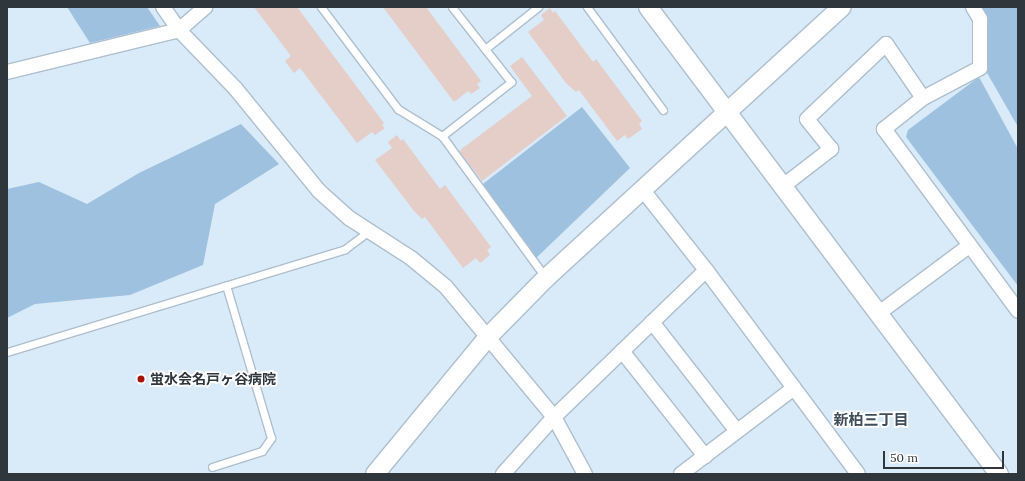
<!DOCTYPE html>
<meta charset="utf-8">
<style>
body{margin:0}
#map{position:relative;width:1025px;height:481px;overflow:hidden;background:#d9eaf9;font-family:Lora,"Noto Sans JP",serif}
div>[style]{position:absolute}
[style*='--x']{left:calc(var(--x)*1px);top:calc(var(--y)*1px);width:calc(var(--w)*1px);rotate:calc(var(--a)*1deg)}
.green>*{inset:0;background:#9dc1de}
.building>*{inset:0;background:#e5cdc8}
.roads{filter:drop-shadow(1px 0 #aebfcd) drop-shadow(-1px 0 #aebfcd) drop-shadow(0 1px #aebfcd) drop-shadow(0 -1px #aebfcd)}
.service>*{height:7px;margin:-3.5px;padding:0 3.5px;transform-origin:3.5px;border-radius:3.5px;background:#fff}
.minor>*{height:14px;margin:-7px;padding:0 7px;transform-origin:7px;border-radius:7px;background:#fff}
.tertiary>*{height:18px;margin:-9px;padding:0 9px;transform-origin:9px;border-radius:9px;background:#fff}
.dots>*{width:11px;height:11px;translate:-50% -50%;box-sizing:border-box;border:2px solid #fff;border-radius:50%}
span{translate:-50% -50%;white-space:nowrap;text-align:center;line-height:1.15;-webkit-text-stroke:3.5px #fff;paint-order:stroke}
.poi-label{font-size:14px;color:#2f363c;font-weight:700}
.left{translate:0 -50%;text-align:left}
.neighbourhood-label{font-size:15px;color:#3f4e5a;font-weight:700}
.frame{position:absolute;inset:0;border:8px solid #2f363c;pointer-events:none}
.scale{position:absolute;left:883px;top:451px;width:121px;height:18px;box-sizing:border-box;border:2px solid #2f363c;border-top:0;padding-left:5px;font-size:12px;line-height:14px;white-space:nowrap;color:#2f363c;-webkit-text-stroke:3px #fff;paint-order:stroke}
</style>
<div id="map">
<div class="green">
<i style="clip-path:polygon(67px 7px,147px 7px,160px 26px,90px 43px)"></i>
<i style="clip-path:polygon(978px 7px,1018px 7px,1018px 127px,986px 71px)"></i>
<i style="clip-path:polygon(979px 77px,1018px 149px,1018px 286px,906px 137px,908px 130px)"></i>
<i style="clip-path:polygon(582px 107px,630px 168px,534px 260px,479px 187px)"></i>
<i style="clip-path:polygon(241px 124px,279px 164px,215px 204px,203px 265px,130px 295px,35px 304px,7px 318px,7px 189px,39px 182px,87px 204px,139px 173px)"></i>
</div>
<div class="building">
<i style="clip-path:polygon(254px 7px,297px 7px,384px 123px,382px 125px,385px 128px,375px 135px,372px 132px,357px 143px,300px 68px,294px 73px,285px 61px,291px 56px)"></i>
<i style="clip-path:polygon(383px 7px,426px 7px,481px 81px,477px 84px,480px 88px,471px 94px,468px 91px,454px 102px)"></i>
<i style="clip-path:polygon(550px 8px,553px 13px,555px 11px,593px 62px,596px 59px,642px 121px,639px 124px,642px 129px,628px 139px,625px 135px,617px 141px,579px 90px,576px 92px,566px 83px,528px 32px,544px 20px,541px 15px)"></i>
<i style="clip-path:polygon(522px 57px,567px 116px,482px 181px,459px 151px,532px 96px,510px 66px)"></i>
<i style="clip-path:polygon(397px 135px,401px 141px,403px 139px,440px 189px,445px 185px,491px 247px,487px 250px,490px 255px,480px 263px,476px 258px,463px 268px,425px 217px,422px 219px,414px 211px,375px 160px,392px 148px,388px 142px)"></i>
</div>
<div class="roads">
<div class="service">
<i style="--x:321;--y:7;--w:128;--a:53"></i>
<i style="--x:398;--y:109;--w:52;--a:31.5"></i>
<i style="--x:442;--y:136;--w:176;--a:53.8"></i>
<i style="--x:587;--y:7;--w:128;--a:53.6"></i>
<i style="--x:485;--y:49;--w:68;--a:-38.4"></i>
<i style="--x:442;--y:136;--w:88;--a:-38"></i>
<i style="--x:511;--y:82;--w:95;--a:-128.2"></i>
<i style="--x:7;--y:352;--w:353;--a:-16.9"></i>
<i style="--x:345;--y:249;--w:30;--a:-37"></i>
<i style="--x:212;--y:467;--w:52;--a:-17.7"></i>
<i style="--x:262;--y:451;--w:16;--a:-55"></i>
<i style="--x:271;--y:438;--w:159;--a:-106.4"></i>
</div>
<div class="minor">
<i style="--x:163;--y:7;--w:28;--a:55"></i>
<i style="--x:179;--y:30;--w:81;--a:46"></i>
<i style="--x:235;--y:88;--w:133;--a:50.8"></i>
<i style="--x:319;--y:191;--w:40;--a:42"></i>
<i style="--x:349;--y:218;--w:74;--a:32.8"></i>
<i style="--x:411;--y:258;--w:45;--a:39.6"></i>
<i style="--x:446;--y:287;--w:169;--a:50.3"></i>
<i style="--x:554;--y:417;--w:65;--a:61.5"></i>
<i style="--x:973;--y:7;--w:14;--a:60"></i>
<i style="--x:980;--y:19;--w:49;--a:90"></i>
<i style="--x:980;--y:68;--w:64;--a:152.2"></i>
<i style="--x:923;--y:98;--w:50;--a:141.5"></i>
<i style="--x:884;--y:129;--w:226;--a:53.6"></i>
<i style="--x:7;--y:72;--w:177;--a:-13.7"></i>
<i style="--x:179;--y:30;--w:35;--a:-41"></i>
<i style="--x:783;--y:186;--w:61;--a:-37.6"></i>
<i style="--x:831;--y:149;--w:38;--a:-129"></i>
<i style="--x:807;--y:119;--w:109;--a:-43.5"></i>
<i style="--x:886;--y:44;--w:65;--a:55.6"></i>
<i style="--x:642;--y:189;--w:103;--a:51.7"></i>
<i style="--x:706;--y:270;--w:254;--a:53.3"></i>
<i style="--x:879;--y:313;--w:112;--a:-36.7"></i>
<i style="--x:652;--y:322;--w:138;--a:52.1"></i>
<i style="--x:622;--y:351;--w:134;--a:51.7"></i>
<i style="--x:503;--y:474;--w:76;--a:-48.2"></i>
<i style="--x:554;--y:417;--w:211;--a:-44"></i>
<i style="--x:681;--y:474;--w:142;--a:-37.3"></i>
</div>
<div class="tertiary">
<i style="--x:648;--y:7;--w:584;--a:53.07"></i>
<i style="--x:375;--y:474;--w:178;--a:-50.5"></i>
<i style="--x:488;--y:337;--w:83;--a:-45.5"></i>
<i style="--x:546;--y:278;--w:401;--a:-42.5"></i>
</div>
</div>
<div class="dots">
<i style="left:141px;top:379px;background:#a61305"></i>
</div>
<div class="poi-label">
<span class="left" style="left:150px;top:379px">蛍水会名戸ヶ谷病院</span>
</div>
<div class="neighbourhood-label">
<span style="left:871px;top:420px">新柏三丁目</span>
</div>
<div class="frame"></div>
<div class="scale">50 m</div>
</div>
